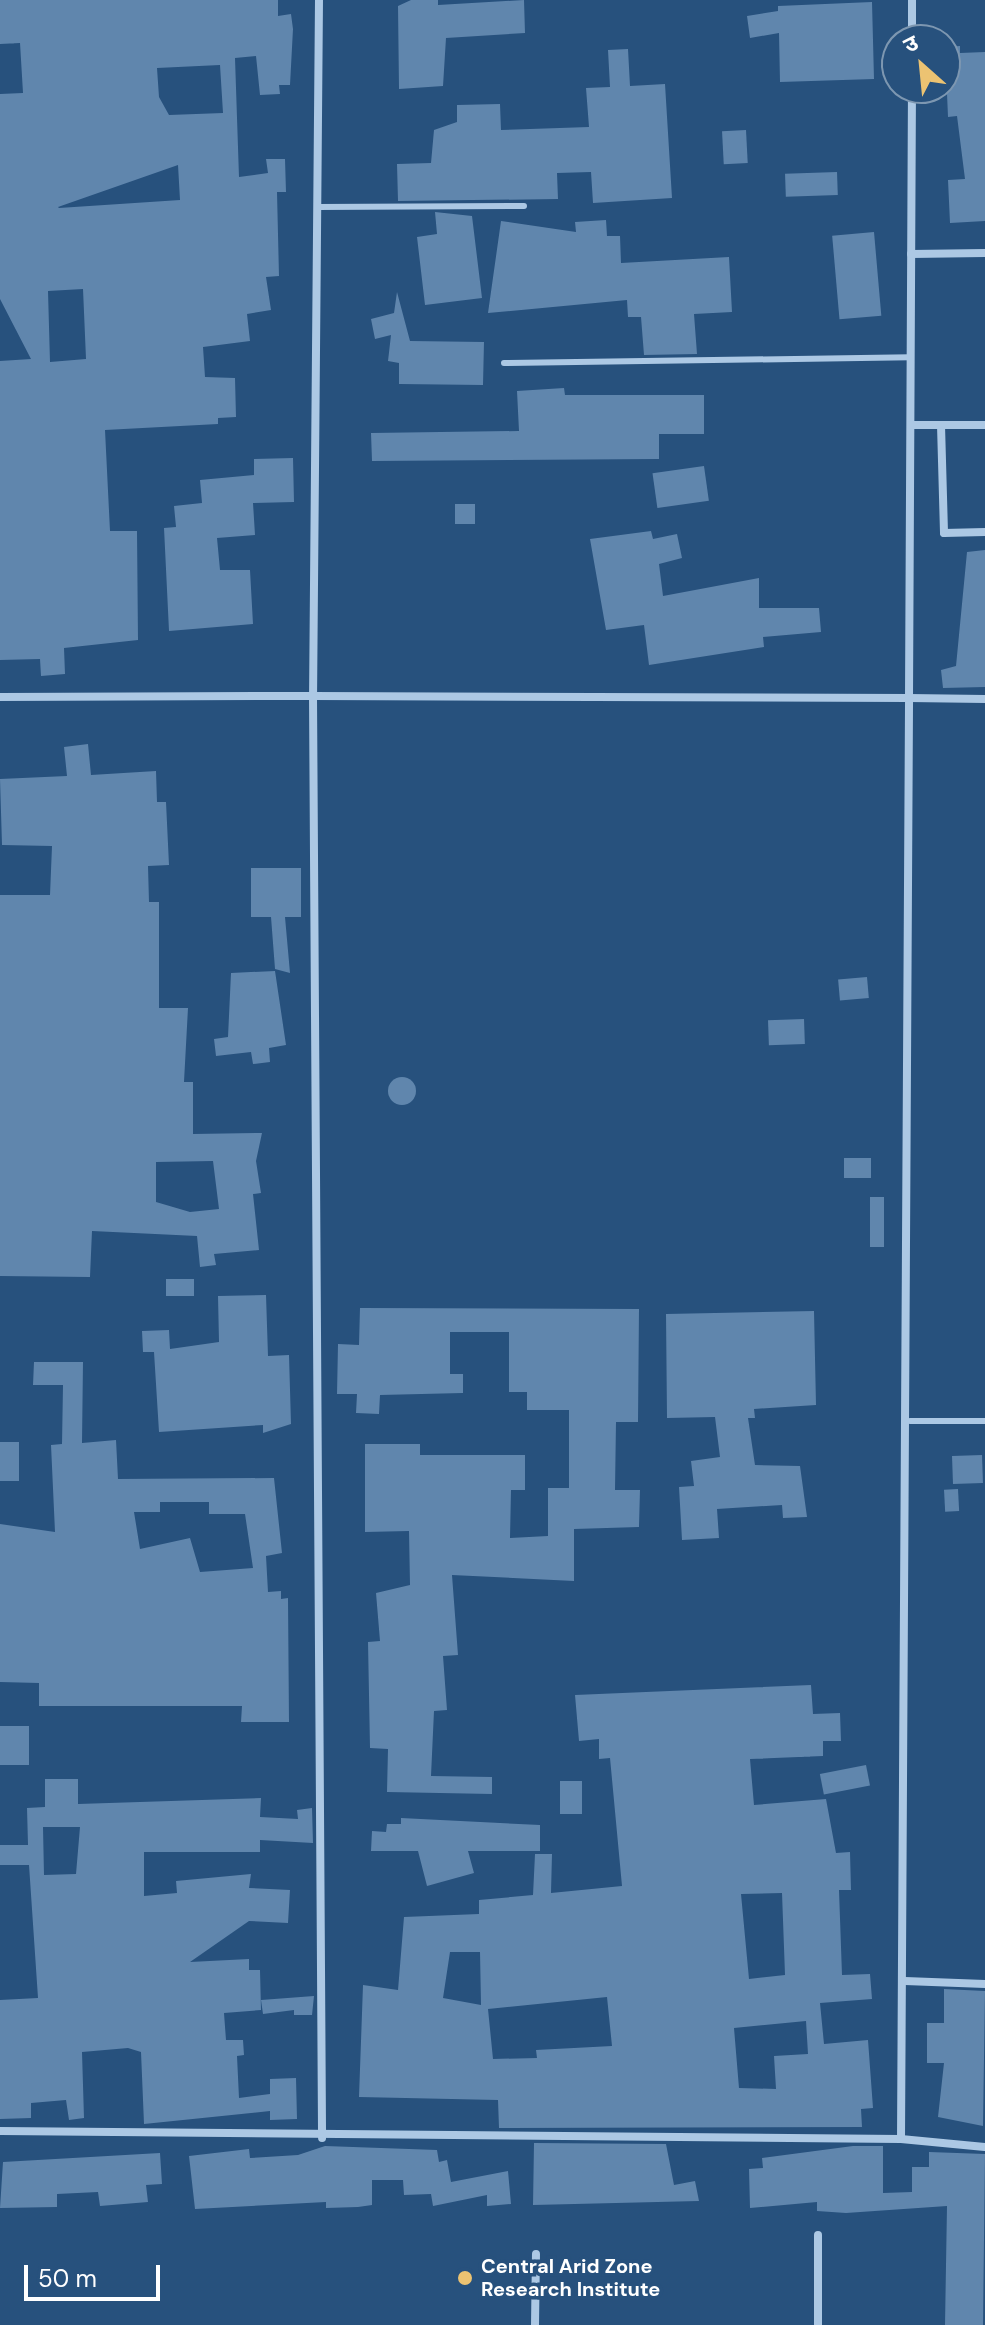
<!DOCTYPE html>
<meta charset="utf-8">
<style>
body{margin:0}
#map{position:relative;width:985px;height:2325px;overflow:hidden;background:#27517d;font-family:"DM Sans","Noto Sans Devanagari",sans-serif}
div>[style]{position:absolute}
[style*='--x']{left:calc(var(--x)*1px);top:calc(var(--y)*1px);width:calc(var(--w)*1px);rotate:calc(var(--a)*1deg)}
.building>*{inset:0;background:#6086ad;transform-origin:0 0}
.round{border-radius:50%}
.service>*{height:6px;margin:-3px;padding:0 3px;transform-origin:3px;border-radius:3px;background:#acc8e4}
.minor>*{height:8px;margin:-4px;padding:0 4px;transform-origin:4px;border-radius:4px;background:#acc8e4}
.dots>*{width:22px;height:22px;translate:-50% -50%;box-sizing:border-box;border:4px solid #27517d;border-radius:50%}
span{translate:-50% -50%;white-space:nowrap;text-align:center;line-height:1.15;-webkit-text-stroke:7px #27517d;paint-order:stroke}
.poi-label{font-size:20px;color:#fff;font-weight:700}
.left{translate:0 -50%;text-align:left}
.north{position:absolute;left:881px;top:24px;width:80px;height:80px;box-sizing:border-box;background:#27517d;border:2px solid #7d97b1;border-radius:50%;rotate:333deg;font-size:22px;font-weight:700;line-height:32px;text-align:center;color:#fff}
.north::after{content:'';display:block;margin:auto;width:28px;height:36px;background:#ecc372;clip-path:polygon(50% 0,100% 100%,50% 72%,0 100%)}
.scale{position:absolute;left:24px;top:2265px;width:136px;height:36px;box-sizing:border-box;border:4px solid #fff;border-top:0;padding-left:10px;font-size:24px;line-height:28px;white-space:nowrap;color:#fff;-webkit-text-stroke:6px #27517d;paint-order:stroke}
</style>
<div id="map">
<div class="building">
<i style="clip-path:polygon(evenodd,0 0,278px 0,278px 16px,291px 14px,293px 29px,290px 85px,279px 85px,280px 94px,260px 95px,256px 56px,235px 58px,239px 177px,268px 173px,266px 159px,285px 159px,286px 192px,277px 192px,279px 276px,266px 277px,271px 310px,247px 314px,250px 341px,203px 347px,205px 377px,235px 378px,236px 417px,218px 418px,218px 424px,105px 430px,110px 531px,137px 531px,138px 640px,64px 648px,65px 674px,41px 676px,40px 659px,0 660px,0 361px,31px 359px,0 299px,0 94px,23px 93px,20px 43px,0 44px,0 0,220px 65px,223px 113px,169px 115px,159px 97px,157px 68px,220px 65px,0 0,178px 165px,180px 200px,59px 208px,58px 207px,178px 165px,0 0,83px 289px,86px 359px,50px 362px,48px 291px,83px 289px)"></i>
<i style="clip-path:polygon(411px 0,438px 0,438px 5px,524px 0,525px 33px,446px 38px,443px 86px,399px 89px,398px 6px)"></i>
<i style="clip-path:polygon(872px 2px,874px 79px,780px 82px,779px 33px,750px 38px,747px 16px,778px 11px,778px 6px)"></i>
<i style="clip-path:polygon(960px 46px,960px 53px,985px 52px,985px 221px,950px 223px,948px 180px,965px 179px,957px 116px,948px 117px,945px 47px)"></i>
<i style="clip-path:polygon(628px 49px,630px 86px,665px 84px,672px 198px,593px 203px,591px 172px,557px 173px,558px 199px,398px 201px,397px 164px,431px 163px,434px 130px,457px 122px,457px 105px,500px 104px,501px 130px,589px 127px,586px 88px,610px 87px,608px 50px)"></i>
<i style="left:746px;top:130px;width:33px;height:24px;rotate:87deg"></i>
<i style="left:837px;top:172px;width:23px;height:52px;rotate:88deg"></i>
<i style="clip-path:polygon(435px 212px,472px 216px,482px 298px,425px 305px,417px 237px,437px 234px)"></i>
<i style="clip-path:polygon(606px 220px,607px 236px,620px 236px,621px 263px,729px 257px,732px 312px,694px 314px,697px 354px,644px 355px,641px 317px,628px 317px,627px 300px,488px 313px,501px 221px,576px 232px,575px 222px)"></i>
<i style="left:874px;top:232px;width:84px;height:42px;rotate:85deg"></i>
<i style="clip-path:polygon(397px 292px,410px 341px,484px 342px,483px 385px,399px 384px,399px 363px,388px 361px,391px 335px,375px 339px,371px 319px,394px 313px)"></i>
<i style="clip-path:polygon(564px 388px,565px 395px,704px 395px,704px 434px,659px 434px,659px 459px,372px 461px,371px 433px,519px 431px,517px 391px)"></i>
<i style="clip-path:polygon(293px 458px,294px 502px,253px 503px,255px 535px,217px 538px,220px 570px,250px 570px,253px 624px,169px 631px,164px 528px,176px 527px,174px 506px,202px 503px,200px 480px,254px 475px,254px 459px)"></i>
<i style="left:704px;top:466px;width:35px;height:52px;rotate:82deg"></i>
<i style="left:455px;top:504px;width:20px;height:20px"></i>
<i style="clip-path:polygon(651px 531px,653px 539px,677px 534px,682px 558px,659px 564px,663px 596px,759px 578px,759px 608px,819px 608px,821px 632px,763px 637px,764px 647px,649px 665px,644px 625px,606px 630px,590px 539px)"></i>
<i style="clip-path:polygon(985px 550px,985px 687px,943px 688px,941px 670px,956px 666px,967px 552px)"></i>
<i style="clip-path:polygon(evenodd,88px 744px,91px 775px,156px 771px,157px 802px,166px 802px,169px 865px,148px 866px,149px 902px,159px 902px,159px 1008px,188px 1008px,184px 1082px,193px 1082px,193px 1134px,262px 1133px,256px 1161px,261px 1193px,253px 1194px,259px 1250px,214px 1254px,216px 1265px,200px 1267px,197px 1236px,92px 1231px,90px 1277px,0 1276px,0 895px,50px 895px,52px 846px,2px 845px,0 779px,67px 776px,64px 747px,88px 744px,213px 1161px,219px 1209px,190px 1212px,156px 1202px,156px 1162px,213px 1161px)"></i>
<i style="clip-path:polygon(251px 868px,301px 868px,301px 917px,285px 917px,290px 973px,275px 969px,271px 917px,251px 917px)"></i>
<i style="clip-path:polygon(275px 971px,286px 1045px,269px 1048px,270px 1062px,253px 1064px,251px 1052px,216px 1056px,214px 1039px,228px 1037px,231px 973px)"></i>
<i style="left:867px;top:977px;width:21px;height:29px;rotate:85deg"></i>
<i style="left:804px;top:1019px;width:25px;height:36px;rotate:88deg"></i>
<i class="round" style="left:388px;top:1077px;width:28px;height:28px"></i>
<i style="left:871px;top:1158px;width:20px;height:27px;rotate:90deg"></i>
<i style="left:870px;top:1197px;width:14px;height:50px"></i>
<i style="left:194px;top:1279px;width:17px;height:28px;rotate:90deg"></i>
<i style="clip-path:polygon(266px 1295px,268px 1356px,289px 1355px,291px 1424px,263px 1433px,263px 1425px,159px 1432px,154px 1352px,143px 1352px,142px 1331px,169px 1330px,170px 1349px,219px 1342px,218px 1296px)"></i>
<i style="clip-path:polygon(360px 1308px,639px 1309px,638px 1422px,616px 1422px,615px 1490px,640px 1490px,639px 1527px,574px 1529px,574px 1581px,452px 1575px,458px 1655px,443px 1656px,447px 1710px,434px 1711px,431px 1776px,492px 1777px,492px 1794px,387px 1792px,388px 1749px,370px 1748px,368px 1642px,380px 1641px,376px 1593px,410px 1585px,409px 1531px,365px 1532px,365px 1444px,420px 1444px,420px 1455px,525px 1455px,525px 1490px,511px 1490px,510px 1538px,548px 1536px,548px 1488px,569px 1488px,569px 1410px,527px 1410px,527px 1392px,509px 1392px,509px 1332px,450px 1332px,450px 1374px,463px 1374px,463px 1393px,380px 1395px,379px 1414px,356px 1413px,357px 1394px,337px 1394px,338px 1344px,359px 1345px)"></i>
<i style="clip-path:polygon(814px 1311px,816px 1405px,754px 1409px,755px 1418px,748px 1418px,755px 1465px,800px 1466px,807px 1517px,783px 1518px,782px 1505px,717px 1509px,719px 1538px,682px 1540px,679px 1487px,694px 1486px,691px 1461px,720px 1457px,715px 1417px,667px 1418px,666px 1314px)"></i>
<i style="clip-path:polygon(evenodd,34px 1362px,83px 1362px,82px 1443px,116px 1440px,118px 1479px,274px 1478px,282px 1553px,266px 1556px,268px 1592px,281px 1591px,281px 1599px,288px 1598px,289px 1722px,241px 1722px,242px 1706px,39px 1706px,39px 1683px,0 1682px,0 1524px,55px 1532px,51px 1445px,62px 1444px,63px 1385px,33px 1385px,34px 1362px,160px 1502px,209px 1502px,209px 1514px,245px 1514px,253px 1568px,200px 1572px,190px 1538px,140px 1549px,134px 1512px,160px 1512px,160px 1502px)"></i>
<i style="left:0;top:1442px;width:19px;height:39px"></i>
<i style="left:982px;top:1455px;width:28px;height:30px;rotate:88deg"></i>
<i style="left:958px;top:1489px;width:22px;height:14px;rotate:87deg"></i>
<i style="clip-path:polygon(evenodd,811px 1685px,813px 1714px,840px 1713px,841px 1741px,823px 1741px,823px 1756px,750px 1759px,754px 1805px,826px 1799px,836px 1853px,850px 1852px,851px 1890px,839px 1890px,842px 1975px,870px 1974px,872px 1999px,820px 2003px,824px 2044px,868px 2040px,873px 2108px,861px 2109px,862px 2127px,499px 2128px,498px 2100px,359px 2097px,363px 1985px,398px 1990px,404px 1917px,479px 1914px,479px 1900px,533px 1895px,535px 1854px,552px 1854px,551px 1893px,622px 1886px,610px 1758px,599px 1759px,599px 1739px,579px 1741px,575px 1695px,811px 1685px,782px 1893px,785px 1975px,749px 1979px,741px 1894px,782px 1893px,811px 1685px,450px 1952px,480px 1952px,481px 2005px,443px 1998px,450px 1952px,811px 1685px,607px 1997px,612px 2046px,536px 2050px,537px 2058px,493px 2059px,488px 2009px,607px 1997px,811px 1685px,806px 2021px,808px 2054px,774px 2056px,776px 2089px,739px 2088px,734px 2028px,806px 2021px)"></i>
<i style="left:0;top:1726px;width:29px;height:39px"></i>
<i style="left:866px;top:1765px;width:21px;height:47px;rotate:79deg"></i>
<i style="clip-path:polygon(evenodd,45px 1779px,78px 1779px,78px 1804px,261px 1798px,260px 1817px,298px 1819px,297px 1810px,312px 1808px,313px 1843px,260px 1840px,260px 1852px,144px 1852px,144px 1896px,177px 1893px,176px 1881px,251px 1874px,249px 1888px,290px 1890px,288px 1923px,249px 1921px,190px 1962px,249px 1959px,249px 1970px,260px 1970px,261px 2010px,224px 2013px,226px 2040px,243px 2040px,244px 2055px,237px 2056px,239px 2098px,270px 2094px,270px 2079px,296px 2078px,297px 2119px,270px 2120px,270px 2111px,144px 2124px,141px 2052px,128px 2048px,82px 2052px,84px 2118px,69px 2120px,66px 2100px,31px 2103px,31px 2118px,0 2119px,0 2000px,38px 1998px,29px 1865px,0 1865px,0 1845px,28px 1845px,27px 1808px,45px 1807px,45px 1779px,43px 1827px,80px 1827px,76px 1874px,44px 1875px,43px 1827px)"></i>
<i style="left:560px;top:1781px;width:22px;height:33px"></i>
<i style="clip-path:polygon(401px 1818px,540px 1825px,540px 1851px,468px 1851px,474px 1873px,427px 1886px,418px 1851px,371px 1851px,372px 1831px,386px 1832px,387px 1824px,401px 1824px)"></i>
<i style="clip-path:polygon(944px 1989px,985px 1991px,983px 2126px,938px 2117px,944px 2063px,927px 2063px,927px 2023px,944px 2023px)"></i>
<i style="clip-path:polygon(314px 1996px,312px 2015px,294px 2015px,294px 2010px,263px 2014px,261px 2000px)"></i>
<i style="clip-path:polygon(534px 2143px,666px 2144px,674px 2185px,695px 2181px,699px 2201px,533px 2205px)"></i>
<i style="clip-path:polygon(325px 2146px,437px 2150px,439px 2162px,447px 2160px,451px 2182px,508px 2171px,511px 2204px,487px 2206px,487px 2195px,433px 2206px,431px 2194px,404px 2195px,403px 2180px,372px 2180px,372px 2205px,358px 2207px,326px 2208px,326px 2202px,195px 2209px,189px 2156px,249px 2149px,250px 2158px,298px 2155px)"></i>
<i style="clip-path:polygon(853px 2146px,883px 2146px,883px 2193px,912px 2192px,912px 2167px,929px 2167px,929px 2152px,985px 2154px,983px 2325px,945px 2325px,947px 2206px,846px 2213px,817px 2211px,817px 2202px,750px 2208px,749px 2169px,763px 2168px,762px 2158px)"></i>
<i style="clip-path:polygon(160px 2153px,162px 2184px,146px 2185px,148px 2202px,100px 2206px,98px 2192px,57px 2194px,57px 2207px,0 2208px,3px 2162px)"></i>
</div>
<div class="service">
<i style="--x:317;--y:207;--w:207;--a:-0.3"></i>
<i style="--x:504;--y:363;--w:406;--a:-0.8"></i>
<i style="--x:910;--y:1421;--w:75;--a:0"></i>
</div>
<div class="minor">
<i style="--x:319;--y:0;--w:696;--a:90.49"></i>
<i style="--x:313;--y:696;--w:596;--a:0.19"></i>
<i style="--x:909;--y:698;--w:610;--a:-89.72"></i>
<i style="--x:912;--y:40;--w:40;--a:-90"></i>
<i style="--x:911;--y:254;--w:74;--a:-0.8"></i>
<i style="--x:911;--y:425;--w:30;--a:0"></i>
<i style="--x:941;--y:425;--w:108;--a:88.4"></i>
<i style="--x:944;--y:533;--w:41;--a:-1.4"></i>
<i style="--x:941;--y:425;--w:44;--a:0"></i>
<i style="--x:0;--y:697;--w:313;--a:-0.2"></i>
<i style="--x:313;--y:696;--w:1442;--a:89.64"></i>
<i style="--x:905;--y:1981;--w:80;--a:2.1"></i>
<i style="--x:0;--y:2131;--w:901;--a:0.51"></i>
<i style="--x:901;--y:2139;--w:84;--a:5.4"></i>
<i style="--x:901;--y:2139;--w:1441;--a:-89.68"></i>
<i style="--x:909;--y:698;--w:76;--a:0.8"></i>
<i style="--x:535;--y:2325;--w:71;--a:-89.2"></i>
<i style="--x:818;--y:2325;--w:90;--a:-90"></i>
</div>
<div class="dots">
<i style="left:465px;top:2278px;background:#ecc372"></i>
</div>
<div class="poi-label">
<span class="left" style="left:481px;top:2278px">Central Arid Zone<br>Research Institute</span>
</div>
<div class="north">उ</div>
<div class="scale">50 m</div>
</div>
